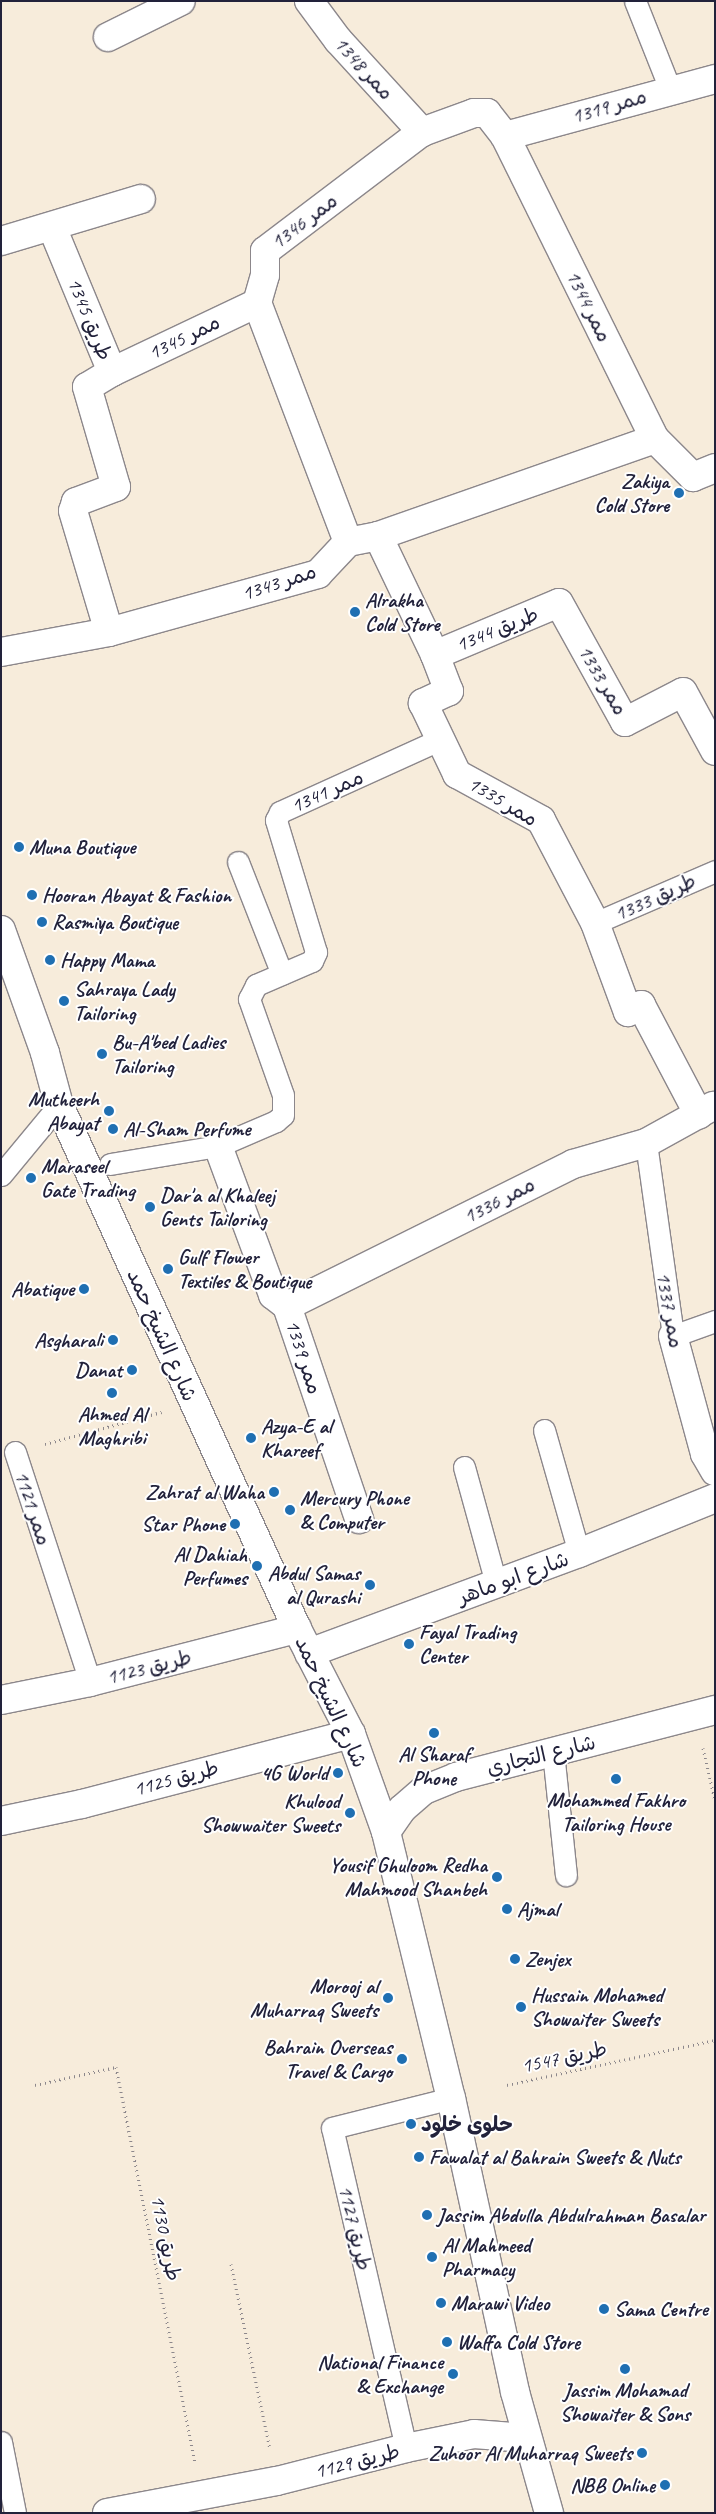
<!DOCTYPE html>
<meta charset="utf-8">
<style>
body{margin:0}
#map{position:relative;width:716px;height:2514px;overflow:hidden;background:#f7ecdb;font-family:Caveat,"Playpen Sans Arabic",sans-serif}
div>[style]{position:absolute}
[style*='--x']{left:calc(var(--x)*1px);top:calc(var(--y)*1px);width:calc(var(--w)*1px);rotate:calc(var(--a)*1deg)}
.path>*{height:3px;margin-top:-1.5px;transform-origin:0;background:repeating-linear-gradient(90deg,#8c878b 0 1px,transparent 0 5px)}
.roads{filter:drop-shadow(1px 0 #8c878b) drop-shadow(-1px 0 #8c878b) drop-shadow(0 1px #8c878b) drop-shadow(0 -1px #8c878b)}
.service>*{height:21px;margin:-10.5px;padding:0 10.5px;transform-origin:10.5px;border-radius:10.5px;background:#fff}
.minor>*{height:28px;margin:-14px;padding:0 14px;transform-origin:14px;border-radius:14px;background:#fff}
.tertiary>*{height:28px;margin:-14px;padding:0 14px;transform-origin:14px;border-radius:14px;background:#fff}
.dots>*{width:14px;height:14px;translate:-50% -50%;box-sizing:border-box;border:2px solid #fff;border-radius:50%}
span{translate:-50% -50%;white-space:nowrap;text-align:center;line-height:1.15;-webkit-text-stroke:4px #fff;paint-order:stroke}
.street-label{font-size:21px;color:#22223b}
.poi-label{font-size:21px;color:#22223b;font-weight:700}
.right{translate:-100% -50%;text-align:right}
.left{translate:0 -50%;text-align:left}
.frame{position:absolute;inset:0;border:2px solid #22223b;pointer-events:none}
</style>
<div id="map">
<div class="path">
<i style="--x:45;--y:1444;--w:121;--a:-15.3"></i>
<i style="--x:703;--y:1748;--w:54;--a:77.2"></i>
<i style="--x:35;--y:2085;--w:83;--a:-12.5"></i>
<i style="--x:116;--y:2067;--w:403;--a:78.7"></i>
<i style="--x:507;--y:2085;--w:213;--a:-12.2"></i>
<i style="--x:231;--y:2264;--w:189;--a:78.1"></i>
</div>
<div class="roads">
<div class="service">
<i style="--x:635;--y:1;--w:95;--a:68.3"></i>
<i style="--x:238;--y:862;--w:120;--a:68.6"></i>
<i style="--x:595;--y:923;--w:131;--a:-23.4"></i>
<i style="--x:646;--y:1143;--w:195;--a:82"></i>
<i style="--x:673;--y:1336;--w:45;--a:-19.7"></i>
<i style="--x:110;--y:1164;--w:109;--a:-9.5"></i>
<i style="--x:218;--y:1146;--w:63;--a:-23.3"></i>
<i style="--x:276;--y:1121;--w:9;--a:-41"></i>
<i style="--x:283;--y:1115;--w:20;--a:-90"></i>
<i style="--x:283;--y:1095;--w:102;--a:-109.5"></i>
<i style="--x:249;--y:999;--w:16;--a:-63"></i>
<i style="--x:256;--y:985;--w:61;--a:-23.2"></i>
<i style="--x:312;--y:961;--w:10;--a:-66"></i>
<i style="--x:316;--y:952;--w:138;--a:-106.9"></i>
<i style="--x:276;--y:820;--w:9;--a:-63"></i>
<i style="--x:280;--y:812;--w:175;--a:-24.4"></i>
<i style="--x:1;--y:1175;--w:91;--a:-50.4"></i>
<i style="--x:544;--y:1430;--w:128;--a:74.1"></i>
<i style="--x:15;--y:1452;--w:242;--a:71.9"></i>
<i style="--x:464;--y:1467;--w:120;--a:74.6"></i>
<i style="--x:553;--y:1752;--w:124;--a:84"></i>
<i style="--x:1;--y:2442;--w:72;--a:78.8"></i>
<i style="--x:406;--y:2448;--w:328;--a:-103"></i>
<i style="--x:332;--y:2128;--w:123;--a:-14.1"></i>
</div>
<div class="minor">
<i style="--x:309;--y:1;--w:49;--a:53.4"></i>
<i style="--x:338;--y:40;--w:125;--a:47.6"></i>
<i style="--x:108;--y:37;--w:81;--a:-26.3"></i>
<i style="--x:505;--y:136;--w:218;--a:-15.2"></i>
<i style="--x:52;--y:227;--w:157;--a:67.5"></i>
<i style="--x:112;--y:372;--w:29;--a:149"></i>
<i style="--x:87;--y:387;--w:104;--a:73.8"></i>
<i style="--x:116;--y:487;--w:43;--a:159.4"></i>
<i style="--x:76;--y:502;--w:9;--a:108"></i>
<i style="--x:73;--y:511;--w:126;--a:73.4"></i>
<i style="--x:1;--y:241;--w:146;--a:-16.7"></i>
<i style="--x:112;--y:372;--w:161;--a:-25.4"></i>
<i style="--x:378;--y:536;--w:132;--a:64.4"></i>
<i style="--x:435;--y:655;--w:39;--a:69"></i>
<i style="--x:449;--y:691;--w:29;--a:155"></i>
<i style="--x:423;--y:703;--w:79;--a:64.4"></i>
<i style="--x:457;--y:774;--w:96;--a:28.7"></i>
<i style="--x:541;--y:820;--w:116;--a:62.3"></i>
<i style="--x:595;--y:923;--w:95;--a:69.7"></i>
<i style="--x:628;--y:1012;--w:15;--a:-28"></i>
<i style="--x:641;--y:1005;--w:124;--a:62.2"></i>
<i style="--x:348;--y:542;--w:256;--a:-110.8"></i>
<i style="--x:257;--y:303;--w:29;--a:-74"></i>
<i style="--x:265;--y:275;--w:24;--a:-90"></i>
<i style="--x:265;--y:251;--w:197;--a:-37.2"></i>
<i style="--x:422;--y:132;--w:55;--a:-20.1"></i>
<i style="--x:474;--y:113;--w:13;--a:0"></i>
<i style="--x:487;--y:113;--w:29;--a:52"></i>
<i style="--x:505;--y:136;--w:338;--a:63.7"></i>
<i style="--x:655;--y:439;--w:54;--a:45"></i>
<i style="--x:693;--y:477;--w:24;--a:-22"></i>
<i style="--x:1;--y:652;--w:110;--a:-10.5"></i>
<i style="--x:109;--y:632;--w:217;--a:-15.5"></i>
<i style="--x:318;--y:574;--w:44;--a:-46.8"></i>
<i style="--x:348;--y:542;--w:31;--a:-11"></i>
<i style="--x:378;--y:536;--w:293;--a:-19.3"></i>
<i style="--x:435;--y:655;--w:134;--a:-22.8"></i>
<i style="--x:559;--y:603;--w:136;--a:61"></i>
<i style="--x:625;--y:722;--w:65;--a:-27.3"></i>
<i style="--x:683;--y:692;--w:67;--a:61.5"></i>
<i style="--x:218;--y:1146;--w:159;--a:69.7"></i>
<i style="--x:273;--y:1295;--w:18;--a:38"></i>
<i style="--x:287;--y:1306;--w:225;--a:71.3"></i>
<i style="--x:287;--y:1306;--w:319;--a:-26.4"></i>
<i style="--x:573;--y:1164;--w:76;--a:-16"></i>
<i style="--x:646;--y:1143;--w:77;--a:-28.9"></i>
<i style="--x:673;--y:1336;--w:122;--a:74.8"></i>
<i style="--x:705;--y:1454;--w:20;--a:60"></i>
<i style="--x:309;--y:1653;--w:288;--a:-20.3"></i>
<i style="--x:579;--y:1553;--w:147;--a:-22"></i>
<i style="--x:1;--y:1700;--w:91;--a:-11.4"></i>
<i style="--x:90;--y:1682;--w:214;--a:-14.4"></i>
<i style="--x:1;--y:1821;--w:83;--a:-11.9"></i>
<i style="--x:82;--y:1804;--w:278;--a:-14.6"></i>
<i style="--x:386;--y:1832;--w:28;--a:-55"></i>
<i style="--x:402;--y:1809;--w:29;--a:-41"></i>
<i style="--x:424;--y:1790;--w:35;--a:-22"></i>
<i style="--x:456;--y:1777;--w:268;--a:-14.5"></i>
<i style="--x:107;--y:2513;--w:173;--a:-10.7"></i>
<i style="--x:277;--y:2481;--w:133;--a:-14.3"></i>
<i style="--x:406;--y:2448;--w:69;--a:-11.6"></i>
<i style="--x:474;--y:2434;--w:52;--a:4.4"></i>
</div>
<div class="tertiary">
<i style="--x:1;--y:930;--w:131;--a:70.3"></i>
<i style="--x:45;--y:1053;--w:54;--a:74.9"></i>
<i style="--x:59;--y:1105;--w:576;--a:65.57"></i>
<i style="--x:297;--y:1629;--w:118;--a:62.8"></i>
<i style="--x:351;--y:1734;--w:104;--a:70.3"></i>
<i style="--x:386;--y:1832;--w:274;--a:76.3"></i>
<i style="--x:451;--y:2098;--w:301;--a:77.7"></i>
<i style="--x:515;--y:2392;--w:126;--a:74.3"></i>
</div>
</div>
<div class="dots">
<i style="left:679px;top:493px;background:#1f6fb2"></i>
<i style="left:355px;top:612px;background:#1f6fb2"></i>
<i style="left:19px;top:847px;background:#1f6fb2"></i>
<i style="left:32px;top:895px;background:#1f6fb2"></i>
<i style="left:42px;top:922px;background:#1f6fb2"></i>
<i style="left:50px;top:960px;background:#1f6fb2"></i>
<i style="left:64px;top:1001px;background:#1f6fb2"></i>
<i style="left:102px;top:1054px;background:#1f6fb2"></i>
<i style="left:109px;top:1111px;background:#1f6fb2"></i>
<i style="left:113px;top:1129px;background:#1f6fb2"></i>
<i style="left:31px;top:1178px;background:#1f6fb2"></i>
<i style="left:150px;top:1207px;background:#1f6fb2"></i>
<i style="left:168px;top:1269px;background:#1f6fb2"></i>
<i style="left:84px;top:1289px;background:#1f6fb2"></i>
<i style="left:113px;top:1340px;background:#1f6fb2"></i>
<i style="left:132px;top:1370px;background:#1f6fb2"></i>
<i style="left:112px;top:1393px;background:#1f6fb2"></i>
<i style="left:251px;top:1438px;background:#1f6fb2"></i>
<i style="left:274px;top:1492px;background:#1f6fb2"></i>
<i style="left:290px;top:1510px;background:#1f6fb2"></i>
<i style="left:235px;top:1524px;background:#1f6fb2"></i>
<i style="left:257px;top:1566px;background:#1f6fb2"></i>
<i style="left:370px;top:1585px;background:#1f6fb2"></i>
<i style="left:409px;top:1644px;background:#1f6fb2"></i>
<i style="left:434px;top:1733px;background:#1f6fb2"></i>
<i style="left:338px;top:1773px;background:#1f6fb2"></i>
<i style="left:616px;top:1779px;background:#1f6fb2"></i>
<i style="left:350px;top:1813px;background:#1f6fb2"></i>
<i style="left:497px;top:1877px;background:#1f6fb2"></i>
<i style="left:507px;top:1909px;background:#1f6fb2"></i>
<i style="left:515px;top:1959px;background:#1f6fb2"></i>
<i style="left:388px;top:1998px;background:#1f6fb2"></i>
<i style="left:521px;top:2007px;background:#1f6fb2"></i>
<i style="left:402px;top:2059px;background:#1f6fb2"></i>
<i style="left:411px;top:2124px;background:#1f6fb2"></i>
<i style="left:419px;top:2157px;background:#1f6fb2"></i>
<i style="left:427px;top:2215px;background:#1f6fb2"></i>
<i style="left:432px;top:2257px;background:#1f6fb2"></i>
<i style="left:441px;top:2303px;background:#1f6fb2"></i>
<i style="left:604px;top:2309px;background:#1f6fb2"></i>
<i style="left:447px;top:2342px;background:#1f6fb2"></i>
<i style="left:625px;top:2369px;background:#1f6fb2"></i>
<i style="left:453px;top:2374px;background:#1f6fb2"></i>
<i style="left:642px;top:2453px;background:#1f6fb2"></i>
<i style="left:665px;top:2485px;background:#1f6fb2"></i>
</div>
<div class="street-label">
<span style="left:364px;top:68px;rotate:48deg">ممر 1348</span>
<span style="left:609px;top:106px;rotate:-16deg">ممر 1319</span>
<span style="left:304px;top:221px;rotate:-37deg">ممر 1346</span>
<span style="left:589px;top:306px;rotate:64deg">ممر 1344</span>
<span style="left:90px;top:319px;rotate:68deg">طريق 1345</span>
<span style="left:184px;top:337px;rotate:-26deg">ممر 1345</span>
<span style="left:279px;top:582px;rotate:-18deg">ممر 1343</span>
<span style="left:497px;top:629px;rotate:-22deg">طريق 1344</span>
<span style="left:603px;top:680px;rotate:60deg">ممر 1333</span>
<span style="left:327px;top:791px;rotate:-24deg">ممر 1341</span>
<span style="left:503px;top:801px;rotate:31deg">ممر 1335</span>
<span style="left:655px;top:897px;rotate:-24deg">طريق 1333</span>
<span style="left:499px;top:1200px;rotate:-27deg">ممر 1336</span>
<span style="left:670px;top:1310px;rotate:80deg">ممر 1337</span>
<span style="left:162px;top:1335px;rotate:66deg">شارع الشيخ حمد</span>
<span style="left:304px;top:1357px;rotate:72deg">ممر 1339</span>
<span style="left:33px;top:1508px;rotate:72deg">ممر 1121</span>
<span style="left:513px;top:1578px;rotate:-20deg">شارع ابو ماهر</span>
<span style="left:149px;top:1667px;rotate:-14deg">طريق 1123</span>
<span style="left:331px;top:1702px;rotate:65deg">شارع الشيخ حمد</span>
<span style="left:541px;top:1755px;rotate:-14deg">شارع التجاري</span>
<span style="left:176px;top:1778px;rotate:-15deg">طريق 1125</span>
<span style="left:564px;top:2057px;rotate:-12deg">طريق 1547</span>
<span style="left:355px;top:2228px;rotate:77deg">طريق 1127</span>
<span style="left:166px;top:2238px;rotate:79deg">طريق 1130</span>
<span style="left:357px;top:2461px;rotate:-14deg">طريق 1129</span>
</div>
<div class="poi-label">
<span class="right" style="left:669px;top:493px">Zakiya<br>Cold Store</span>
<span class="left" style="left:365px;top:612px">Alrakha<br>Cold Store</span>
<span class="left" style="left:29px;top:847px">Muna Boutique</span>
<span class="left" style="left:42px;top:895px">Hooran Abayat &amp; Fashion</span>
<span class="left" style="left:52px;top:922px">Rasmiya Boutique</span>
<span class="left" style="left:60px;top:960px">Happy Mama</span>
<span class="left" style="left:74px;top:1001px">Sahraya Lady<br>Tailoring</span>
<span class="left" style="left:112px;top:1054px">Bu-A'bed Ladies<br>Tailoring</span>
<span class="right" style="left:99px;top:1111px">Mutheerh<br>Abayat</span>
<span class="left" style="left:123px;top:1129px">Al-Sham Perfume</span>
<span class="left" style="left:41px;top:1178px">Maraseel<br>Gate Trading</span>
<span class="left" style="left:160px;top:1207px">Dar'a al Khaleej<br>Gents Tailoring</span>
<span class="left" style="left:178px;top:1269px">Gulf Flower<br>Textiles &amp; Boutique</span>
<span class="right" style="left:74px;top:1289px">Abatique</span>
<span class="right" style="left:103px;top:1340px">Asgharali</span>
<span class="right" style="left:122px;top:1370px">Danat</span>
<span style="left:112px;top:1426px">Ahmed Al<br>Maghribi</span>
<span class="left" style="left:261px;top:1438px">Azya-E al<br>Khareef</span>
<span class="right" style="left:264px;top:1492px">Zahrat al Waha</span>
<span class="left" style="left:300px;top:1510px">Mercury Phone<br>&amp; Computer</span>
<span class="right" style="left:225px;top:1524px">Star Phone</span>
<span class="right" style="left:247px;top:1566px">Al Dahiah<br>Perfumes</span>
<span class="right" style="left:360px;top:1585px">Abdul Samas<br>al Qurashi</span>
<span class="left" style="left:419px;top:1644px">Fayal Trading<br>Center</span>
<span style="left:434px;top:1766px">Al Sharaf<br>Phone</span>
<span class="right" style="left:328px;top:1773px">4G World</span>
<span style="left:616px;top:1812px">Mohammed Fakhro<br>Tailoring House</span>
<span class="right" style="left:340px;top:1813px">Khulood<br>Showwaiter Sweets</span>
<span class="right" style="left:487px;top:1877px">Yousif Ghuloom Redha<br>Mahmood Shanbeh</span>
<span class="left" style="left:517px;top:1909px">Ajmal</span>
<span class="left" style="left:525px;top:1959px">Zenjex</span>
<span class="right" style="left:378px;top:1998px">Morooj al<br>Muharraq Sweets</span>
<span class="left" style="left:531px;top:2007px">Hussain Mohamed<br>Showaiter Sweets</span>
<span class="right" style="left:392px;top:2059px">Bahrain Overseas<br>Travel &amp; Cargo</span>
<span class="left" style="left:421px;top:2124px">حلوى خلود</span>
<span class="left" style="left:429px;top:2157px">Fawalat al Bahrain Sweets &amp; Nuts</span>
<span class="left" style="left:437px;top:2215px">Jassim Abdulla Abdulrahman Basalar</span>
<span class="left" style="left:442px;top:2257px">Al Mahmeed<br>Pharmacy</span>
<span class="left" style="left:451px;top:2303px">Marawi Video</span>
<span class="left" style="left:614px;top:2309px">Sama Centre</span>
<span class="left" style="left:457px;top:2342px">Waffa Cold Store</span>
<span class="right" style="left:443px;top:2374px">National Finance<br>&amp; Exchange</span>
<span style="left:625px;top:2402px">Jassim Mohamad<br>Showaiter &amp; Sons</span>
<span class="right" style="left:632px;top:2453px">Zuhoor Al Muharraq Sweets</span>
<span class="right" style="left:655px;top:2485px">NBB Online</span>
</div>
<div class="frame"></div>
</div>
